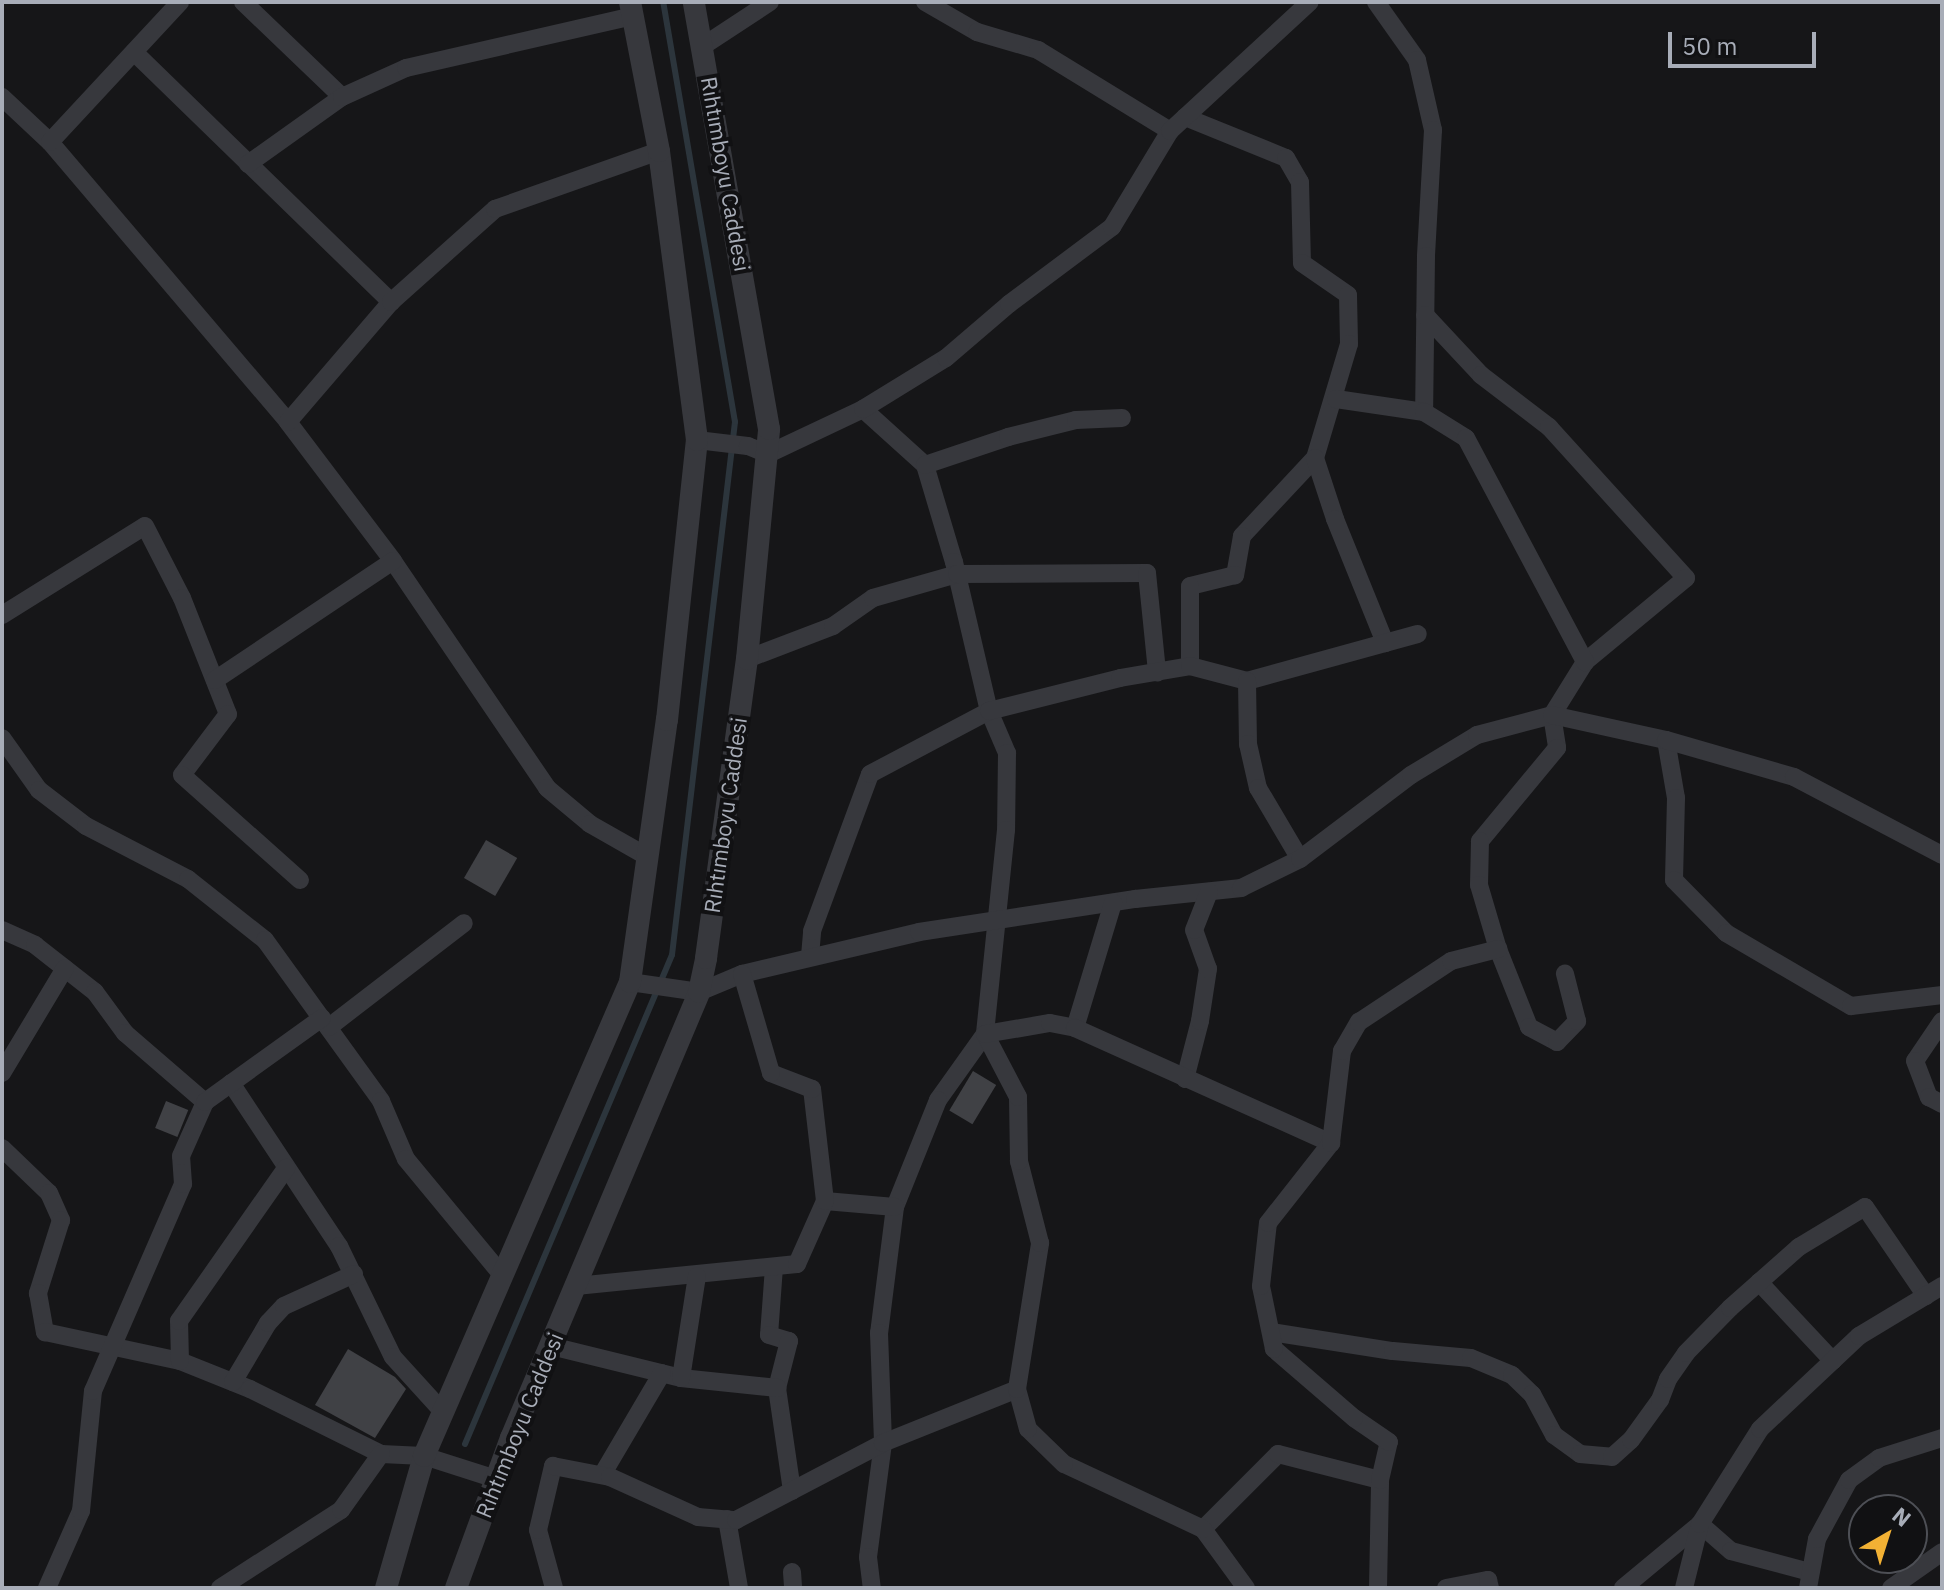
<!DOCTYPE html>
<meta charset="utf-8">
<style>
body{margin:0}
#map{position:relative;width:1944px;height:1590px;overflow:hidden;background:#161618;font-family:"IBM Plex Sans",sans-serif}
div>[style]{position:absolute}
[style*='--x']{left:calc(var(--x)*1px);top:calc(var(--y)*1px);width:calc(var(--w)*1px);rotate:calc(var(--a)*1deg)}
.stream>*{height:6px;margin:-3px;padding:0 3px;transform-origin:3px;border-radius:3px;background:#2c353c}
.building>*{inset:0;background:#404145;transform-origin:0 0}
.minor>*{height:18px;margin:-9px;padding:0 9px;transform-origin:9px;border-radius:9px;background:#37383d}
.tertiary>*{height:22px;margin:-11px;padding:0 11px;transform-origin:11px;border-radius:11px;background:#37383d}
span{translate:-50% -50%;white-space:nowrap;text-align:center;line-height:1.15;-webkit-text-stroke:8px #111113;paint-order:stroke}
.street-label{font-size:22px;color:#a8adb8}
.frame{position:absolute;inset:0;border:4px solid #a8adb8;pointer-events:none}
.north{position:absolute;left:1848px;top:1494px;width:80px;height:80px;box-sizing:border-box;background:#111113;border:2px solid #4d4f55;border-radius:50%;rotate:39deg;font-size:22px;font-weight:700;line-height:32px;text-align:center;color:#a8adb8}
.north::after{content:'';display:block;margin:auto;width:28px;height:36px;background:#f2b134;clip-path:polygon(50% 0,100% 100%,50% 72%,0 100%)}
.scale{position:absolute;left:1668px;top:32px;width:148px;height:36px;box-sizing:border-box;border:4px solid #a8adb8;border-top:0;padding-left:10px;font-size:24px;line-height:28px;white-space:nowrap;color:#a8adb8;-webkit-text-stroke:6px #111113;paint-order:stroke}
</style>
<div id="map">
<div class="stream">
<i style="--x:465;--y:1444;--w:531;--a:-67.06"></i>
<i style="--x:672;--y:955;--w:537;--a:-83.26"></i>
<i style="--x:735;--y:422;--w:426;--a:-99.7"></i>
</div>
<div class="building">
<i style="left:486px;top:840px;width:36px;height:44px;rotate:30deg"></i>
<i style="left:973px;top:1071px;width:27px;height:46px;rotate:31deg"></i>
<i style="left:166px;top:1101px;width:24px;height:29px;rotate:22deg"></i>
<i style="clip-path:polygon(348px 1349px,395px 1377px,406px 1389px,375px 1438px,315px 1405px)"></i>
</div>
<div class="minor">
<i style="--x:243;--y:2;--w:137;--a:43.8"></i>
<i style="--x:925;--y:2;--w:60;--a:30"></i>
<i style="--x:977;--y:32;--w:64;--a:16.4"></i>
<i style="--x:1038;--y:50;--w:155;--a:31.5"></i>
<i style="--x:1376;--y:2;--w:71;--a:54.7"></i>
<i style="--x:1417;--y:60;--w:72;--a:77.1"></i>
<i style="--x:1433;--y:130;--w:126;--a:93.2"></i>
<i style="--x:1426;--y:256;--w:156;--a:90.7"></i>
<i style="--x:703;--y:46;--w:80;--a:-33.3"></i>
<i style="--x:134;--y:52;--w:359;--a:44.2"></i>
<i style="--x:2;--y:97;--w:66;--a:43.2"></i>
<i style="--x:50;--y:142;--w:367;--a:49.6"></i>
<i style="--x:288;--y:422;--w:174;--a:52.9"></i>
<i style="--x:393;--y:561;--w:274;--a:55.8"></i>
<i style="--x:547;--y:788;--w:56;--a:39.9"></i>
<i style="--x:590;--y:824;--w:67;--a:29.6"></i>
<i style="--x:1185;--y:117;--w:109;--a:22.1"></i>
<i style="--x:1286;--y:158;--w:28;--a:60"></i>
<i style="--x:1300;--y:182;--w:81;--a:88.6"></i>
<i style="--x:1302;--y:263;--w:56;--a:34.8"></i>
<i style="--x:1348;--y:295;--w:49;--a:88.8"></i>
<i style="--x:1349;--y:344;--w:119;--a:106.6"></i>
<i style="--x:1315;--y:458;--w:107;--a:133.1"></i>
<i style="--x:1242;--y:536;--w:40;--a:100"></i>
<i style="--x:1235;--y:575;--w:46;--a:166.3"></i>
<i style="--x:1190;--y:586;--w:80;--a:90"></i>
<i style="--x:50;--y:142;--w:191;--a:-47.1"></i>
<i style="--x:248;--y:164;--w:115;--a:-35.5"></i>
<i style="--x:342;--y:97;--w:70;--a:-24.4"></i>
<i style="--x:406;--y:68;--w:233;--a:-12.9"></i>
<i style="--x:1425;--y:315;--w:82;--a:47"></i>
<i style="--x:1481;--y:375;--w:86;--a:37.4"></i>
<i style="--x:1549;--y:427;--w:204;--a:47.8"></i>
<i style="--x:1686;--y:578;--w:131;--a:140.3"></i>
<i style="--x:1585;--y:662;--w:62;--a:121.9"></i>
<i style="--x:1552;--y:715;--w:33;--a:81"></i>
<i style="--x:1557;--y:748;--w:121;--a:129.6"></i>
<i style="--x:1480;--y:841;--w:44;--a:91.3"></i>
<i style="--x:1479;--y:885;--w:67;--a:73.5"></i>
<i style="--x:1498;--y:949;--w:84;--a:68.3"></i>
<i style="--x:1529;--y:1027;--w:32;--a:28"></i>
<i style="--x:1557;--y:1042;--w:29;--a:-46"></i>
<i style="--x:1577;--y:1021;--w:49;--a:-104.3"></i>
<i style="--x:1336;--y:399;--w:89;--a:8.4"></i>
<i style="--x:1424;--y:412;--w:49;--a:31.8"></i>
<i style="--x:1466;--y:438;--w:254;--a:62"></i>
<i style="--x:863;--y:409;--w:84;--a:42.1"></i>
<i style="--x:925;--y:465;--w:101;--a:73.4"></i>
<i style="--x:954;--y:562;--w:153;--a:76.8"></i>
<i style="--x:989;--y:711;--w:46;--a:66.8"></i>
<i style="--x:1007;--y:753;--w:77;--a:90.7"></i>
<i style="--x:1006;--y:830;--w:205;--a:95.9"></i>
<i style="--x:985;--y:1034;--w:81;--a:125.5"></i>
<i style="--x:938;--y:1100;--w:115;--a:111.9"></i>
<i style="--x:895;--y:1207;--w:127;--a:97.2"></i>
<i style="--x:879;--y:1333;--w:110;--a:87.9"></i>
<i style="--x:883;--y:1443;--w:115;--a:97.5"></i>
<i style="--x:868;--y:1557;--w:31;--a:83"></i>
<i style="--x:288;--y:422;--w:158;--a:-49.4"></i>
<i style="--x:391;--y:302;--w:140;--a:-41.8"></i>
<i style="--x:495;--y:209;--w:174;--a:-19.5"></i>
<i style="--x:697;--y:440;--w:51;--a:6.7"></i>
<i style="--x:748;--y:446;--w:22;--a:22"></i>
<i style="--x:768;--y:454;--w:105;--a:-25.3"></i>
<i style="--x:863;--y:409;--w:97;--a:-31.6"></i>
<i style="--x:946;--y:358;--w:83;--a:-40.6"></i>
<i style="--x:1009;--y:304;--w:129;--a:-36.8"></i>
<i style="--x:1112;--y:227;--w:112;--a:-58.9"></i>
<i style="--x:1170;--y:131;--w:190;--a:-42.7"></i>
<i style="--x:1315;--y:458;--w:64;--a:71.8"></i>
<i style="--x:1335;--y:519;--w:134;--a:68"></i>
<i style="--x:925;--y:465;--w:88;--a:-18.6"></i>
<i style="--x:1008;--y:437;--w:70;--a:-14"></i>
<i style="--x:1076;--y:420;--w:46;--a:-2.5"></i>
<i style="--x:2;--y:615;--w:168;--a:-31.9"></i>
<i style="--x:145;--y:526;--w:81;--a:62.8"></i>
<i style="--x:182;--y:598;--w:125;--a:68.4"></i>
<i style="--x:228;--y:714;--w:76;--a:127"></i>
<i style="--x:182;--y:775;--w:158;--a:41.7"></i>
<i style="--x:747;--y:659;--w:92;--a:-21"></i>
<i style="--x:833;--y:626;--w:49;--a:-35"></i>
<i style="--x:873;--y:598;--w:87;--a:-15.9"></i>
<i style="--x:957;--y:574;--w:190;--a:-0.3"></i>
<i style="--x:1147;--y:573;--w:100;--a:84.2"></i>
<i style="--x:215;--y:680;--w:214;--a:-33.8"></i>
<i style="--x:1247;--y:681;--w:177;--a:-15.4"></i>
<i style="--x:2;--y:738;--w:64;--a:54.6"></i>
<i style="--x:39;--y:790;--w:59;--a:37.5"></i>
<i style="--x:86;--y:826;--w:115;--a:27.5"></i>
<i style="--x:188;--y:879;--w:98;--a:38.4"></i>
<i style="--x:265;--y:940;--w:198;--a:54.2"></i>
<i style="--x:381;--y:1101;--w:63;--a:66.7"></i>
<i style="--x:406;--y:1159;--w:151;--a:50.4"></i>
<i style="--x:1666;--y:740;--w:59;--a:80.2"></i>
<i style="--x:1676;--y:798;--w:82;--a:91.4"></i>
<i style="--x:1674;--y:880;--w:74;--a:45.5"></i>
<i style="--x:1726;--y:933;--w:145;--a:30.3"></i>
<i style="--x:1851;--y:1006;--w:92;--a:-6.9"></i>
<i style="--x:2;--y:930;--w:36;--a:24"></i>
<i style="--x:35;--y:945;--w:76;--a:38.1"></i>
<i style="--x:95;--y:992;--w:51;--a:53.8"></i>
<i style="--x:125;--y:1033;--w:106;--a:40.8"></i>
<i style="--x:810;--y:956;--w:25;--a:-85"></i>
<i style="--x:812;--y:931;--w:167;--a:-69.7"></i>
<i style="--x:870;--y:774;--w:135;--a:-27.9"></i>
<i style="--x:989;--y:711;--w:135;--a:-14.1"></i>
<i style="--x:1120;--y:678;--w:71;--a:-9.7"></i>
<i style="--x:1190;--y:666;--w:59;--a:14.7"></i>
<i style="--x:1247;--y:681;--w:63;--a:89.1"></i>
<i style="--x:1248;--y:744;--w:45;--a:77.2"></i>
<i style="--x:1258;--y:788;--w:82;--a:59.4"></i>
<i style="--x:630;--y:982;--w:70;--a:8.2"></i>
<i style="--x:699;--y:992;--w:47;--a:-22.7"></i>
<i style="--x:742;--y:974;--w:182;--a:-13.3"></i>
<i style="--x:919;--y:932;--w:219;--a:-8.7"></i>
<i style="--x:1135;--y:899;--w:107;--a:-5.9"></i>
<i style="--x:1241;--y:888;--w:66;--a:-26.2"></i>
<i style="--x:1300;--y:859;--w:139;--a:-37.1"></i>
<i style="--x:1411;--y:775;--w:77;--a:-31.2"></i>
<i style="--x:1477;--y:735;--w:78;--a:-14.9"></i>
<i style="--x:1552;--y:715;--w:117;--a:12.4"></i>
<i style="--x:1666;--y:740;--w:133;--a:16.1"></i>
<i style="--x:1794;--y:777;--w:167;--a:27.8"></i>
<i style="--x:1942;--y:1021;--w:48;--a:124"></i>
<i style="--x:1915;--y:1061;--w:39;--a:69"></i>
<i style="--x:1929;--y:1097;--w:15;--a:28"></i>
<i style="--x:329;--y:1027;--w:170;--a:-37.6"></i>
<i style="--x:1075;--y:1028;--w:131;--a:-73.1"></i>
<i style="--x:2;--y:1073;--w:122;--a:-59"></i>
<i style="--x:1185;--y:1079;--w:60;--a:-75.5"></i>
<i style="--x:1200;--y:1021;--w:53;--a:-81.3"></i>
<i style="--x:1208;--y:969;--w:41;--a:-109.7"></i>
<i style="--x:1194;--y:930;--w:41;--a:-68.5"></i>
<i style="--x:231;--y:1083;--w:196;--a:56.5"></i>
<i style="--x:339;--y:1246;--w:123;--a:64.1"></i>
<i style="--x:393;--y:1357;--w:74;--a:47.7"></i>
<i style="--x:2;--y:1148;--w:65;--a:43.8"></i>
<i style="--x:49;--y:1193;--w:30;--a:66"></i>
<i style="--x:61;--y:1220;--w:77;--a:107.5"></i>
<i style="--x:38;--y:1293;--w:40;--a:80"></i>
<i style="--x:45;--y:1332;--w:138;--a:12.1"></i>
<i style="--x:180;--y:1361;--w:75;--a:21.8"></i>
<i style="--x:250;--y:1389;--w:146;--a:26.4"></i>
<i style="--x:381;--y:1454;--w:43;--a:2.7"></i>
<i style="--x:424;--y:1456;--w:76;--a:17.7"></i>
<i style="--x:825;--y:1201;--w:70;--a:4.9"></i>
<i style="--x:774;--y:1267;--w:68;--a:94.2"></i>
<i style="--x:769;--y:1335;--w:21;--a:17"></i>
<i style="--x:789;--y:1341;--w:49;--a:104.3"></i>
<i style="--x:777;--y:1388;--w:104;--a:81.7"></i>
<i style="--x:1759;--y:1282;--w:108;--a:46.9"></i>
<i style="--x:576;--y:1286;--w:222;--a:-5.7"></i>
<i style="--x:797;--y:1264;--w:69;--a:-66"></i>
<i style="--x:825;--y:1201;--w:113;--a:-96.6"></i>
<i style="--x:812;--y:1089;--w:44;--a:-158.7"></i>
<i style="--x:771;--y:1073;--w:103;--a:-106.3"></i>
<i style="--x:1271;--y:1332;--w:123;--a:8.9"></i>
<i style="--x:1393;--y:1351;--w:78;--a:5.1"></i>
<i style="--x:1471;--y:1358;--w:44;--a:22.5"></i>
<i style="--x:1512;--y:1375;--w:28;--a:44"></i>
<i style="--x:1532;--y:1394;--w:47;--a:61.8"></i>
<i style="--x:1554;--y:1435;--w:32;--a:36"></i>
<i style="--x:1580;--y:1454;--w:32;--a:5"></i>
<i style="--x:1612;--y:1457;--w:25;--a:-42"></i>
<i style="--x:1631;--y:1440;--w:49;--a:-54.1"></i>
<i style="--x:1660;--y:1400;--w:22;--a:-69"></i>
<i style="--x:1668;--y:1379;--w:32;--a:-55"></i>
<i style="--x:1686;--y:1353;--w:63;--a:-45.6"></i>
<i style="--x:1730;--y:1308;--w:92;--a:-41.5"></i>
<i style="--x:1799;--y:1247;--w:77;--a:-31.2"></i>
<i style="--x:1865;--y:1207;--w:108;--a:55.6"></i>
<i style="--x:551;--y:1346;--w:134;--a:13.8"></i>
<i style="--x:681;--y:1378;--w:97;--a:5.9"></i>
<i style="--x:180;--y:1361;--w:40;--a:-91.4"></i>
<i style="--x:179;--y:1321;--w:187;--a:-55"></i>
<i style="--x:681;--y:1378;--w:103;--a:-81.1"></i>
<i style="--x:233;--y:1382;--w:69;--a:-59.3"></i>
<i style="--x:268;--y:1323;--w:23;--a:-47"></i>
<i style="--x:284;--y:1306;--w:77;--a:-24.6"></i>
<i style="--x:602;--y:1475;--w:118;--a:-59.5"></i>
<i style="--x:727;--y:1519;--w:70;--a:80.1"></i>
<i style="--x:1203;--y:1529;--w:106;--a:-45"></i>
<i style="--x:1278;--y:1454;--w:105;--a:14.3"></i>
<i style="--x:792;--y:1572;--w:16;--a:86"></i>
<i style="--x:47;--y:1588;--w:84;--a:-66.2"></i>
<i style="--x:81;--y:1511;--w:121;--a:-84.3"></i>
<i style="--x:93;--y:1391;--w:226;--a:-66.5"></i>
<i style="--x:183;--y:1184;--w:28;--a:-94"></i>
<i style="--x:181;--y:1156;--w:59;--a:-66"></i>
<i style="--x:205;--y:1102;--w:144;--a:-35.7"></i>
<i style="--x:220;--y:1588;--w:144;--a:-32.8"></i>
<i style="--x:341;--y:1510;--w:69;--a:-54.5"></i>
<i style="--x:554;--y:1588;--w:60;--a:-105.4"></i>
<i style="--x:538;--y:1530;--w:66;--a:-76.8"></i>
<i style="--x:553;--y:1466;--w:58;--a:10.9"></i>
<i style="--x:610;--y:1477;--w:97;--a:24.4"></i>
<i style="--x:698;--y:1517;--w:38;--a:5"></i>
<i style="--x:736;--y:1520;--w:166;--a:-27.6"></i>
<i style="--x:883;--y:1443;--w:144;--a:-21.9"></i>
<i style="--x:1246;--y:1588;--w:73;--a:-126.1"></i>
<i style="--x:1203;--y:1529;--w:153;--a:-154.9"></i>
<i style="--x:1064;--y:1464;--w:50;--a:-135.8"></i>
<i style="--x:1028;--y:1429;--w:41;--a:-105.4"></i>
<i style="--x:1017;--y:1389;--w:148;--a:-81"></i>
<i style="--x:1040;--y:1243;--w:85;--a:-104.4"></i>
<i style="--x:1019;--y:1161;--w:64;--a:-90.9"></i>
<i style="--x:1018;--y:1097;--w:71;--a:-117.6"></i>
<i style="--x:985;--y:1034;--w:66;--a:-9.6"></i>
<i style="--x:1050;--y:1023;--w:25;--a:11"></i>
<i style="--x:1075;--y:1028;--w:281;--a:24.2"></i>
<i style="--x:1378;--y:1588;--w:108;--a:-88.9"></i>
<i style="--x:1380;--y:1480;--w:39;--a:-77"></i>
<i style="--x:1389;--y:1442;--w:42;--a:-145.6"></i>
<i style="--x:1354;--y:1418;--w:106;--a:-139.2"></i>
<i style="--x:1274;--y:1349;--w:64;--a:-101.7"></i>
<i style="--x:1261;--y:1286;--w:63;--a:-83.7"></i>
<i style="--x:1268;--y:1223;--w:102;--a:-51.8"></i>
<i style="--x:1331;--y:1143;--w:93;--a:-83.2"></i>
<i style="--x:1342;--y:1051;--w:34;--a:-60"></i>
<i style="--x:1359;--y:1022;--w:110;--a:-33.5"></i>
<i style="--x:1451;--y:961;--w:49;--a:-14.3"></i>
<i style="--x:1446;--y:1588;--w:43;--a:-10.8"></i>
<i style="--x:1488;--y:1580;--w:8;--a:76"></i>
<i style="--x:1623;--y:1588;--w:100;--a:-39.7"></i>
<i style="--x:1700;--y:1524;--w:41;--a:41.1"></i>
<i style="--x:1731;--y:1551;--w:82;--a:14.9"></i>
<i style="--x:1684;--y:1588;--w:66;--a:-76"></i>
<i style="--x:1700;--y:1524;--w:112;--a:-57.7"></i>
<i style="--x:1760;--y:1429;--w:136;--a:-43.2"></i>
<i style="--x:1859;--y:1336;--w:97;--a:-31.1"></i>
<i style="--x:1808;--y:1588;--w:50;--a:-79.6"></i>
<i style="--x:1817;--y:1539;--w:67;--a:-61.5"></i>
<i style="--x:1849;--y:1480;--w:37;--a:-36"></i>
<i style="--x:1879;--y:1458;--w:66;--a:-17.6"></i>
<i style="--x:1891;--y:1588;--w:62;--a:-35.2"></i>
</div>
<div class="tertiary">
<i style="--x:386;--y:1588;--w:137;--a:-73.9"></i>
<i style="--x:424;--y:1456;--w:517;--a:-66.51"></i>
<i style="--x:630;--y:982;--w:265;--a:-82"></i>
<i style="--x:667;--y:720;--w:282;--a:-83.9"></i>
<i style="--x:697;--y:440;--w:291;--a:-97.5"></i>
<i style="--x:659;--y:151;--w:152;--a:-101"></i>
<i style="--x:456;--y:1588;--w:160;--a:-69.9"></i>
<i style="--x:511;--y:1438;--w:484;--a:-67.1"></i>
<i style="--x:699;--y:992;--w:35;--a:-78"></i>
<i style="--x:706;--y:958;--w:302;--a:-82.2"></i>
<i style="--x:747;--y:659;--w:231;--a:-84.5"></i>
<i style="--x:769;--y:429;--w:434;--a:-100"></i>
</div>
<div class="street-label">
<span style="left:726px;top:174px;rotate:80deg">Rıhtımboyu Caddesi</span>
<span style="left:725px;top:815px;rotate:-82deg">Rıhtımboyu Caddesi</span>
<span style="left:519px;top:1425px;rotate:-68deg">Rıhtımboyu Caddesi</span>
</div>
<div class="frame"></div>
<div class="north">N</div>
<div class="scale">50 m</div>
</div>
